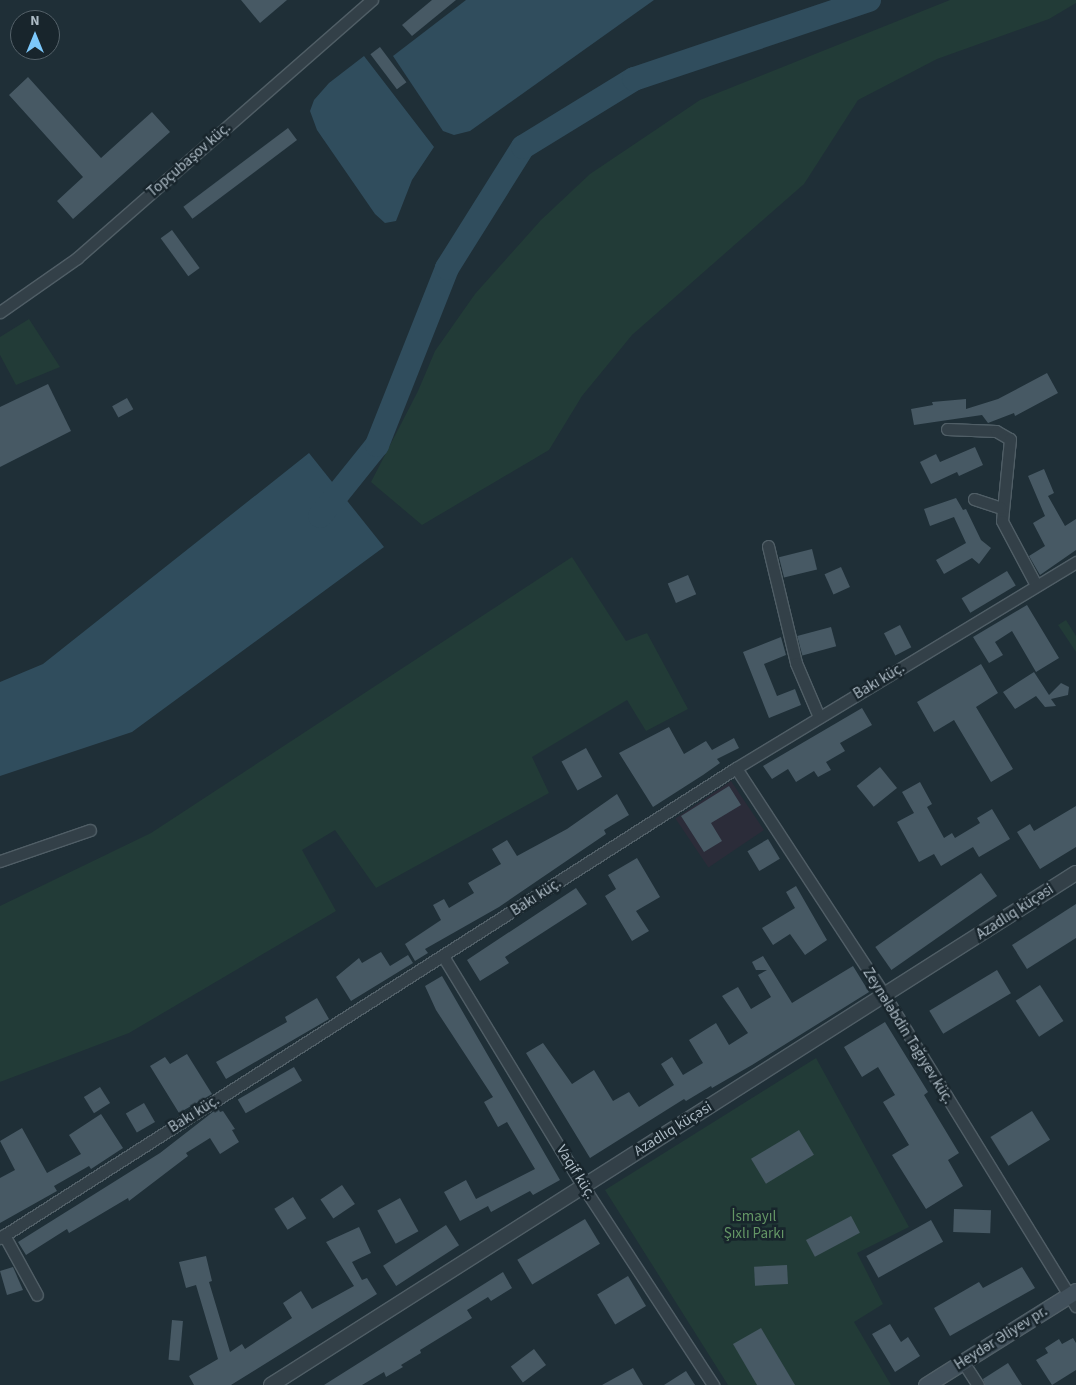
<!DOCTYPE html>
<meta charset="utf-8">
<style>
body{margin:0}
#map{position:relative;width:1076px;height:1385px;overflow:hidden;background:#1f2f37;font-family:"Source Sans 3",sans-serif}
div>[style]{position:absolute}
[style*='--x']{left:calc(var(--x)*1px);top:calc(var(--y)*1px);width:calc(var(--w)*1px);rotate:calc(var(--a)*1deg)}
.medical>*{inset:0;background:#2b2c39;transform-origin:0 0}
.green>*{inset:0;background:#223b37}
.water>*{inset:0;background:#304d5d}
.river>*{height:24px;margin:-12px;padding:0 12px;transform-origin:12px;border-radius:12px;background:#304d5d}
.building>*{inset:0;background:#475964;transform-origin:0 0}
.roads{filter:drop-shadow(1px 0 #505e66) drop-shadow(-1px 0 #505e66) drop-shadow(0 1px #505e66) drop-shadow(0 -1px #505e66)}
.minor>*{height:11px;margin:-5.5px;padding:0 5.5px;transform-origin:5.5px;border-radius:5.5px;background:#334048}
.tertiary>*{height:14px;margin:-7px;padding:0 7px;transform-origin:7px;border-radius:7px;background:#334048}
.secondary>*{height:15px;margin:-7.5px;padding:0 7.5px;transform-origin:7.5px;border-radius:7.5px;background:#41505b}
span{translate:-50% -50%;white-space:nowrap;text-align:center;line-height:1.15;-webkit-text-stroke:5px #18252c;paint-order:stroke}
.street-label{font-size:15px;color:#adbbc5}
.park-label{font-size:15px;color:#649665}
.north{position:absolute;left:10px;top:10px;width:50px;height:50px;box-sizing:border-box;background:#18252c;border:1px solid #546169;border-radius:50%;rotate:0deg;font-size:14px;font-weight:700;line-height:20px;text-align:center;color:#adbbc5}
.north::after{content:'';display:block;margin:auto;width:18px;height:22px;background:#7cc8fb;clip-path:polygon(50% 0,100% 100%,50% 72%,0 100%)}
</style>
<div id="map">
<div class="medical">
<i style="left:731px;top:781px;width:59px;height:67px;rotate:56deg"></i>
</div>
<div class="green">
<i style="clip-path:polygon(950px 0,1076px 0,1076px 3px,1049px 19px,937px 59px,858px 100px,804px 184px,632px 335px,582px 396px,549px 450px,422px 525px,371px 482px,418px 391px,435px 351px,475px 294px,541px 220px,590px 174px,700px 100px)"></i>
<i style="clip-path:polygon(29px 319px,60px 367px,16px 385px,0 355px,0 337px)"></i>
<i style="clip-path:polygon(572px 557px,626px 641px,647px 633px,688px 709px,646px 731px,627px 700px,532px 757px,549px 793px,376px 888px,335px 830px,302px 850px,336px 911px,129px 1033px,0 1082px,0 906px,151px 833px)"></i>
<i style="clip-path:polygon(1066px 620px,1076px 636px,1076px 652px,1058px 625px)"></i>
<i style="clip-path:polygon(816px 1058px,909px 1227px,857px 1253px,883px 1304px,854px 1322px,891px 1385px,728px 1385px,605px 1190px)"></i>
</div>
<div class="water">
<i style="clip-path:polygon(466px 0,654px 0,470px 131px,454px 135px,443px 131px,393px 56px)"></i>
<i style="clip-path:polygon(364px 56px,434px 147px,412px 180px,396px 221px,385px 223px,375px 214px,317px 130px,310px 111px,314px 100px,329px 83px)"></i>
<i style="clip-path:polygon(309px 453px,384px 547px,132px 732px,0 776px,0 682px,43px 664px)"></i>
</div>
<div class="river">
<i style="--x:320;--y:516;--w:91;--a:-51.2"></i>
<i style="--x:377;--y:445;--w:190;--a:-68.4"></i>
<i style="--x:447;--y:268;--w:143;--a:-57.9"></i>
<i style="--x:523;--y:147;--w:130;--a:-31.5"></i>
<i style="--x:634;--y:79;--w:248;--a:-18.6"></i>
</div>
<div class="building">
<i style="clip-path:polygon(241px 0,287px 0,260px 23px)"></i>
<i style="clip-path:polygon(432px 0,456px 0,412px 36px,402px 25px)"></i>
<i style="left:380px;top:47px;width:44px;height:12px;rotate:53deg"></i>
<i style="clip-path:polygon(28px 77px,101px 158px,152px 112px,170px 132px,73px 219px,57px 201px,83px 177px,9px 95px)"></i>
<i style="left:288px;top:128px;width:15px;height:131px;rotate:53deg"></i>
<i style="left:172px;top:230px;width:47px;height:14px;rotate:54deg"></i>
<i style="clip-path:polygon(1047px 373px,1058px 393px,1015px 416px,1014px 413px,988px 423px,982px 415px,914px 425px,911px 409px,933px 405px,932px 402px,966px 399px,966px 409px,998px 399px)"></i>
<i style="clip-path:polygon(48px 384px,71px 431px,0 467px,0 407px)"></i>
<i style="left:127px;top:398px;width:13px;height:17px;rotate:61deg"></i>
<i style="clip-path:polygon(975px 447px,983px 465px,959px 476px,957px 472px,931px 484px,920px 462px,936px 454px,940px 462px)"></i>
<i style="clip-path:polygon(1044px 469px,1054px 493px,1048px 496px,1065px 526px,1076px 519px,1076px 550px,1040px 575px,1029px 556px,1045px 546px,1033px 523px,1045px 516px,1028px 476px)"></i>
<i style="clip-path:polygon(956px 498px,963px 510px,966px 509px,981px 540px,991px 548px,979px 564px,972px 558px,944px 574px,936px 560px,966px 543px,954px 517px,930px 526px,924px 509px)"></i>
<i style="left:812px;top:549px;width:21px;height:34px;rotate:76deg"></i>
<i style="left:841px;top:567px;width:22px;height:18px;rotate:66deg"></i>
<i style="left:1007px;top:571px;width:17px;height:53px;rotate:59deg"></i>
<i style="left:688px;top:575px;width:21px;height:22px;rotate:67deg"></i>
<i style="clip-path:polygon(1027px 605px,1059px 658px,1036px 672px,1012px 631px,995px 642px,1003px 655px,989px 663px,973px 637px)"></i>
<i style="left:900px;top:625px;width:25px;height:18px;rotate:63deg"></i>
<i style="left:831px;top:627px;width:20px;height:35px;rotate:75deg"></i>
<i style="clip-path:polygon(781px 637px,786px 655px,764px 664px,777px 696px,795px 689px,801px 705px,769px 718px,743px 652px)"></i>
<i style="clip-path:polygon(981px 664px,998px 693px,976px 707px,1013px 769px,991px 782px,954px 720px,934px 732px,917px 702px)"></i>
<i style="clip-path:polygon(1034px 672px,1049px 695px,1061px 683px,1069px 687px,1068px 695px,1051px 699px,1056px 706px,1045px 707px,1036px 696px,1015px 709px,1003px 692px)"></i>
<i style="clip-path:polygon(862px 708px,872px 725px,840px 743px,845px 751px,826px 762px,831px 770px,818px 777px,814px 771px,796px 782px,788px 769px,772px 779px,763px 766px)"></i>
<i style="clip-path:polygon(669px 727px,684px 754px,706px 741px,712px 750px,734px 738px,739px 748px,717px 759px,720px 763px,703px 775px,653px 807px,619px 753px)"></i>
<i style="left:586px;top:748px;width:33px;height:28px;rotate:61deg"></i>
<i style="left:880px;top:767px;width:27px;height:30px;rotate:51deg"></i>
<i style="clip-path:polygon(920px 782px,932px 804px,927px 807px,944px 838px,952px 833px,955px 838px,980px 823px,977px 818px,992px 809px,1010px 839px,979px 857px,973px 847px,941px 866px,934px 854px,919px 862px,897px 822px,914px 813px,902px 792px)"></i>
<i style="clip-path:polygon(729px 786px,741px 805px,711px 823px,722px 841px,704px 852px,681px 816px)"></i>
<i style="clip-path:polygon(617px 794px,629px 815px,604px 830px,606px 834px,499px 907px,425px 949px,428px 953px,415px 961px,405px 944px,441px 920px,433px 905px,444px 899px,449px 908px,474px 893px,468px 883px,501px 864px,492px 849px,507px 840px,517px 856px,567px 829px)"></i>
<i style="clip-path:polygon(1076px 806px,1076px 847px,1040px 869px,1017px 832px,1030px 824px,1034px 831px)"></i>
<i style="left:768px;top:839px;width:23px;height:24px;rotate:59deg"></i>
<i style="clip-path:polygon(637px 858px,660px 897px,636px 911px,649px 931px,632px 941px,605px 896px,616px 889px,608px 875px)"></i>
<i style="left:981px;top:873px;width:28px;height:129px;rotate:55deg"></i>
<i style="clip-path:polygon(796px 886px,827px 940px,805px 955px,790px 934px,773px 945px,762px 928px,795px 908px,786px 892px)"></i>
<i style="clip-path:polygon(576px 888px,587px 904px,505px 957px,509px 963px,480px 981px,467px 960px)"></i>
<i style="clip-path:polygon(1076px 904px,1076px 938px,1027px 969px,1012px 945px)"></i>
<i style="clip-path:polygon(381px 952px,390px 966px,408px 955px,413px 963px,351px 1001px,336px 977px,359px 958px,362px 963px)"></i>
<i style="clip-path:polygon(763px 956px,792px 1003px,853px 966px,869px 992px,752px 1065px,712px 1088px,711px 1086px,686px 1101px,684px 1099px,590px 1158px,526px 1053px,543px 1043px,572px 1084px,594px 1070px,613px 1101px,629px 1092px,639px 1107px,674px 1085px,661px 1064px,672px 1057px,683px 1075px,703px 1063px,689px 1040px,716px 1023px,729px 1045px,748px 1033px,722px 996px,738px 987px,751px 1009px,771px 997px,758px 975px,767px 970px,756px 970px,752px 962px)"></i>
<i style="left:997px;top:970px;width:27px;height:79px;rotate:59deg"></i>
<i style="clip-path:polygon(442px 976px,560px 1180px,533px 1195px,530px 1191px,491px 1212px,488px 1206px,460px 1221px,444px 1192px,466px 1180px,476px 1199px,535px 1169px,507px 1122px,498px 1127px,484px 1102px,493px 1097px,436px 1010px,425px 986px)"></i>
<i style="left:1040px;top:985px;width:43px;height:29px;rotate:57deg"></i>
<i style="clip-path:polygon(317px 998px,329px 1019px,226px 1079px,216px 1062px,287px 1022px,285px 1017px)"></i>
<i style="clip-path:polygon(885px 1022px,928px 1092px,924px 1095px,959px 1153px,948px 1160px,963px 1186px,926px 1209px,892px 1155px,909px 1145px,883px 1102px,895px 1095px,878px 1067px,862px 1077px,844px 1047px)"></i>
<i style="clip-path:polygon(187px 1054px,212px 1094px,179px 1113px,150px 1066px,165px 1057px,170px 1064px)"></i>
<i style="left:294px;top:1067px;width:16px;height:65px;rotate:60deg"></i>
<i style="left:100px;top:1087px;width:19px;height:19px;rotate:58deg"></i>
<i style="left:144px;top:1103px;width:22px;height:21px;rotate:60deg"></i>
<i style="clip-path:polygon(218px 1108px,220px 1112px,223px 1111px,235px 1129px,232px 1130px,239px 1142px,220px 1154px,210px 1138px,186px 1153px,188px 1156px,129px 1201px,128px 1198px,69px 1233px,67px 1229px,26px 1255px,18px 1242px,160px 1153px)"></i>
<i style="left:1032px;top:1111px;width:34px;height:49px;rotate:58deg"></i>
<i style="clip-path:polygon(101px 1114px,123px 1148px,91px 1169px,89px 1166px,54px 1186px,57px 1191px,0 1223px,0 1178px,15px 1170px,0 1141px,22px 1128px,47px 1173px,81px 1154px,69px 1135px)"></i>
<i style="left:799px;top:1130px;width:29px;height:56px;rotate:59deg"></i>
<i style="left:342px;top:1185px;width:23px;height:26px;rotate:56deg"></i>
<i style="left:293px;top:1197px;width:25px;height:22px;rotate:58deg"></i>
<i style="left:400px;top:1198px;width:38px;height:26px;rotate:61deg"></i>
<i style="left:954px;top:1209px;width:37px;height:23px;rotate:2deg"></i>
<i style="left:851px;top:1216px;width:19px;height:51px;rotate:62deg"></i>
<i style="left:585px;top:1219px;width:29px;height:79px;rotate:59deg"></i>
<i style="left:931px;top:1220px;width:25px;height:74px;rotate:61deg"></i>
<i style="left:446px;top:1225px;width:24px;height:75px;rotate:57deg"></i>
<i style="clip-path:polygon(359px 1227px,371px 1253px,352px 1262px,362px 1280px,367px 1278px,377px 1294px,231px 1385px,194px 1385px,189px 1376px,218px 1359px,196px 1285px,186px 1288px,179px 1262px,206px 1256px,212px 1281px,209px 1282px,230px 1352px,242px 1344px,245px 1349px,292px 1318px,283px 1303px,301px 1291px,312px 1309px,354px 1286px,326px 1242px)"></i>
<i style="left:787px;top:1265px;width:19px;height:33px;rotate:87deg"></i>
<i style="clip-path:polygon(13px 1267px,23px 1290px,7px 1295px,0 1271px)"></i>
<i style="clip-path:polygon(1022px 1267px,1035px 1288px,950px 1336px,934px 1308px,979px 1282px,983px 1288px)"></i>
<i style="clip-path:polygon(503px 1272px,512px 1288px,491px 1301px,488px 1297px,467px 1310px,472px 1318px,420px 1350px,421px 1353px,401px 1365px,403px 1367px,386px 1377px,384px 1372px,362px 1385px,324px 1385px)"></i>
<i style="left:628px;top:1276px;width:35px;height:36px;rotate:59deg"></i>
<i style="left:172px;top:1320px;width:11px;height:40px;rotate:5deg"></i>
<i style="clip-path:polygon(890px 1324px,901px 1342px,908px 1337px,920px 1356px,895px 1372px,872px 1334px)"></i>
<i style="clip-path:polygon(761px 1328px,795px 1385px,757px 1385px,733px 1344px)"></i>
<i style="clip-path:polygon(1073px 1338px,1076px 1343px,1076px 1370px,1052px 1385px,1036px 1360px,1048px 1353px,1045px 1348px,1059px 1339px,1062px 1344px)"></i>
<i style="left:534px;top:1349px;width:20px;height:29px;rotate:53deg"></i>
<i style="clip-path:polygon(1008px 1363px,1022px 1385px,985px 1385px,983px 1379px)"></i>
<i style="clip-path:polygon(633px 1368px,643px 1385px,602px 1385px)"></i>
<i style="clip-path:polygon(686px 1371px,695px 1385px,664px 1385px)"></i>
</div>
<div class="roads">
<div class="minor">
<i style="--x:0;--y:312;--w:94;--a:-35"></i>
<i style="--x:77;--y:258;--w:392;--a:-41.2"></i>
<i style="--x:947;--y:429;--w:49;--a:2.3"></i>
<i style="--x:996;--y:431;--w:16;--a:30"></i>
<i style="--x:1010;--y:439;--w:82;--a:95.6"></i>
<i style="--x:1002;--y:521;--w:72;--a:62"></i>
<i style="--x:974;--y:499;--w:28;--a:18"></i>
<i style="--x:768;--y:546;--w:120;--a:76.5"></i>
<i style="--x:796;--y:663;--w:59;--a:66.9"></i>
<i style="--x:736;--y:768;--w:272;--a:56.8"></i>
<i style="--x:885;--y:996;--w:364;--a:58.4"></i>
<i style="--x:0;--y:861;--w:95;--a:-19"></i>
<i style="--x:443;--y:956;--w:269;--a:58.7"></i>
<i style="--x:583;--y:1186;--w:238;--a:56.8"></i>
<i style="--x:4;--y:1235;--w:68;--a:61.2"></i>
<i style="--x:0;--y:1238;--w:873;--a:-32.56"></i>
<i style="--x:736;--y:768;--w:398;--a:-31.2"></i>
<i style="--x:963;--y:1362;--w:27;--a:57"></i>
</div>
<div class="tertiary">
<i style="--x:271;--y:1385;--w:954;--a:-32.46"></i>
</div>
<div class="secondary">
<i style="--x:926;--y:1385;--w:177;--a:-32.1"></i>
</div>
</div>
<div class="street-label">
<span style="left:189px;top:160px;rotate:-41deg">Topçubaşov küç.</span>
<span style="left:879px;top:681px;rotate:-31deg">Bakı küç.</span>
<span style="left:536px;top:897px;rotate:-33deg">Bakı küç.</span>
<span style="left:1015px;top:912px;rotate:-33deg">Azadlıq küçəsi</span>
<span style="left:908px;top:1036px;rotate:58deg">Zeynələbdin Tağıyev küç.</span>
<span style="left:194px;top:1114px;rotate:-32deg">Bakı küç.</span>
<span style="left:673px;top:1129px;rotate:-32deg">Azadlıq küçəsi</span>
<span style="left:576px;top:1172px;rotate:58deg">Vaqif küç.</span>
<span style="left:1001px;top:1338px;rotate:-32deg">Heydər Əliyev pr.</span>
</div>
<div class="park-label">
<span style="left:754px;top:1225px">İsmayıl<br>Şıxlı Parkı</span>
</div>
<div class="north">N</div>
</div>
